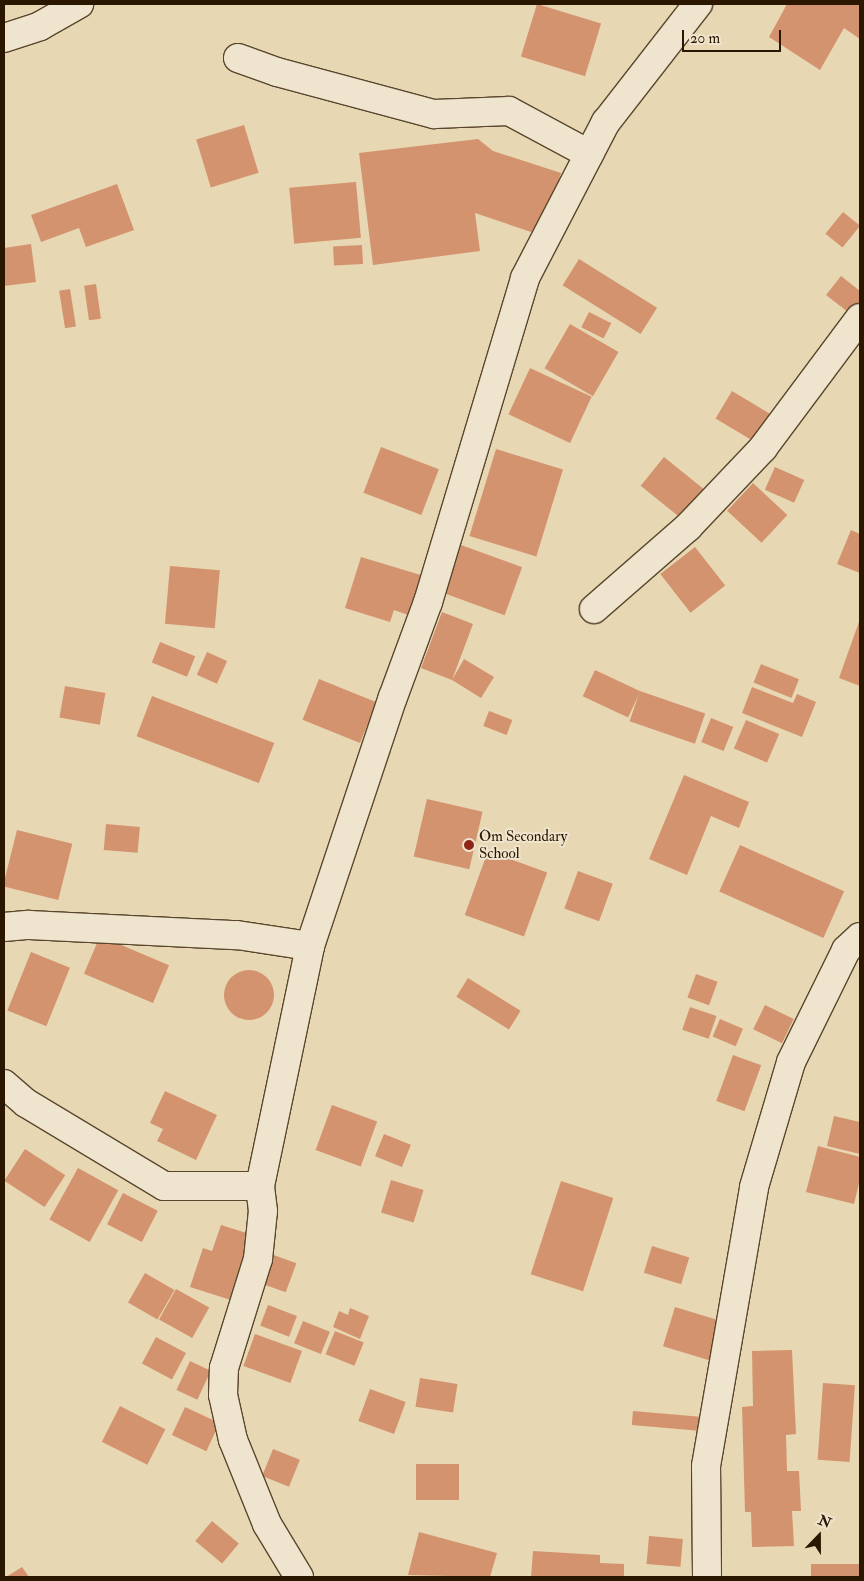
<!DOCTYPE html>
<style>
body{margin:0}
#map{position:relative;width:864px;height:1581px;overflow:hidden;background:#e7d7b3;font-family:"IM FELL Double Pica",serif}
div>[style]{position:absolute}
[style*='--x']{left:calc(var(--x)*1px);top:calc(var(--y)*1px);width:calc(var(--w)*1px);rotate:calc(var(--a)*1deg)}
.building>*{inset:0;background:#d4936f;transform-origin:0 0}
.round{border-radius:50%}
.roads{filter:drop-shadow(1px 0 #5a462d) drop-shadow(-1px 0 #5a462d) drop-shadow(0 1px #5a462d) drop-shadow(0 -1px #5a462d)}
.minor>*{height:28px;margin:-14px;padding:0 14px;transform-origin:14px;border-radius:14px;background:#efe5ce}
.dots>*{width:14px;height:14px;translate:-50% -50%;box-sizing:border-box;border:2px solid #efe5ce;border-radius:50%}
span{translate:-50% -50%;white-space:nowrap;text-align:center;line-height:1.15;-webkit-text-stroke:4px #efe5ce;paint-order:stroke}
.poi-label{font-size:15px;color:#2b1600}
.left{translate:0 -50%;text-align:left}
.frame{position:absolute;inset:0;border:5px solid #2b1600;pointer-events:none}
.north{position:absolute;left:794px;top:1511px;width:50px;height:50px;-webkit-text-stroke:4px #efe5ce;paint-order:stroke;rotate:22deg;font-size:14px;font-weight:700;line-height:20px;text-align:center;color:#2b1600}
.north::after{content:'';display:block;margin:auto;width:18px;height:22px;background:#2b1600;clip-path:polygon(50% 0,100% 100%,50% 72%,0 100%)}
.scale{position:absolute;left:682px;top:30px;width:99px;height:22px;box-sizing:border-box;border:2px solid #2b1600;border-top:0;padding-left:6px;font-size:15px;line-height:18px;white-space:nowrap;color:#2b1600;-webkit-text-stroke:4px #efe5ce;paint-order:stroke}
</style>
<div id="map">
<div class="building">
<i style="left:537px;top:4px;width:67px;height:55px;rotate:17deg"></i>
<i style="clip-path:polygon(787px 4px,860px 4px,860px 39px,844px 28px,820px 70px,769px 37px)"></i>
<i style="left:244px;top:125px;width:50px;height:50px;rotate:73deg"></i>
<i style="clip-path:polygon(478px 139px,493px 151px,561px 173px,540px 235px,475px 213px,480px 251px,373px 265px,359px 153px)"></i>
<i style="left:356px;top:182px;width:56px;height:67px;rotate:85deg"></i>
<i style="clip-path:polygon(117px 184px,134px 230px,86px 247px,79px 228px,41px 242px,31px 215px)"></i>
<i style="left:843px;top:212px;width:22px;height:28px;rotate:39deg"></i>
<i style="clip-path:polygon(31px 244px,36px 282px,4px 286px,4px 248px)"></i>
<i style="left:362px;top:245px;width:19px;height:29px;rotate:87deg"></i>
<i style="left:579px;top:259px;width:92px;height:31px;rotate:32deg"></i>
<i style="clip-path:polygon(841px 276px,860px 291px,860px 315px,857px 319px,826px 295px)"></i>
<i style="left:96px;top:284px;width:35px;height:12px;rotate:82deg"></i>
<i style="left:70px;top:289px;width:38px;height:11px;rotate:81deg"></i>
<i style="left:589px;top:312px;width:25px;height:17px;rotate:27deg"></i>
<i style="left:570px;top:324px;width:56px;height:51px;rotate:30deg"></i>
<i style="left:530px;top:368px;width:68px;height:51px;rotate:25deg"></i>
<i style="left:732px;top:391px;width:44px;height:32px;rotate:31deg"></i>
<i style="left:381px;top:447px;width:62px;height:49px;rotate:21deg"></i>
<i style="left:496px;top:449px;width:70px;height:91px;rotate:17deg"></i>
<i style="left:664px;top:457px;width:55px;height:37px;rotate:39deg"></i>
<i style="left:775px;top:467px;width:32px;height:25px;rotate:24deg"></i>
<i style="left:753px;top:483px;width:47px;height:38px;rotate:43deg"></i>
<i style="clip-path:polygon(851px 530px,860px 534px,860px 573px,837px 564px)"></i>
<i style="left:461px;top:545px;width:65px;height:51px;rotate:20deg"></i>
<i style="left:695px;top:547px;width:49px;height:44px;rotate:52deg"></i>
<i style="clip-path:polygon(361px 557px,424px 576px,411px 616px,394px 610px,390px 622px,345px 608px)"></i>
<i style="left:170px;top:566px;width:50px;height:58px;rotate:5deg"></i>
<i style="clip-path:polygon(442px 612px,473px 624px,452px 680px,464px 659px,494px 677px,481px 698px,452px 680px,421px 668px)"></i>
<i style="clip-path:polygon(860px 619px,860px 686px,839px 678px)"></i>
<i style="left:160px;top:642px;width:38px;height:22px;rotate:22deg"></i>
<i style="left:207px;top:652px;width:22px;height:25px;rotate:24deg"></i>
<i style="left:761px;top:664px;width:41px;height:20px;rotate:22deg"></i>
<i style="left:595px;top:670px;width:50px;height:29px;rotate:25deg"></i>
<i style="left:319px;top:679px;width:62px;height:44px;rotate:22deg"></i>
<i style="left:65px;top:686px;width:41px;height:32px;rotate:10deg"></i>
<i style="clip-path:polygon(752px 687px,793px 703px,797px 694px,816px 702px,802px 737px,742px 713px)"></i>
<i style="left:640px;top:691px;width:69px;height:32px;rotate:19deg"></i>
<i style="left:152px;top:696px;width:131px;height:43px;rotate:21deg"></i>
<i style="left:489px;top:711px;width:25px;height:16px;rotate:21deg"></i>
<i style="left:711px;top:718px;width:24px;height:26px;rotate:22deg"></i>
<i style="left:746px;top:720px;width:36px;height:31px;rotate:23deg"></i>
<i style="clip-path:polygon(684px 775px,749px 802px,739px 828px,711px 816px,687px 875px,649px 859px)"></i>
<i style="left:427px;top:799px;width:57px;height:59px;rotate:13deg"></i>
<i style="left:106px;top:824px;width:34px;height:26px;rotate:5deg"></i>
<i style="left:17px;top:830px;width:57px;height:58px;rotate:14deg"></i>
<i style="left:740px;top:845px;width:114px;height:51px;rotate:24deg"></i>
<i style="left:488px;top:851px;width:63px;height:68px;rotate:20deg"></i>
<i style="left:578px;top:871px;width:37px;height:40px;rotate:20deg"></i>
<i style="left:100px;top:936px;width:75px;height:41px;rotate:23deg"></i>
<i style="left:31px;top:952px;width:42px;height:63px;rotate:22deg"></i>
<i class="round" style="left:224px;top:970px;width:50px;height:50px"></i>
<i style="left:696px;top:974px;width:23px;height:25px;rotate:20deg"></i>
<i style="left:468px;top:978px;width:62px;height:22px;rotate:32deg"></i>
<i style="left:765px;top:1005px;width:32px;height:27px;rotate:26deg"></i>
<i style="left:690px;top:1007px;width:28px;height:24px;rotate:19deg"></i>
<i style="left:720px;top:1019px;width:25px;height:19px;rotate:23deg"></i>
<i style="left:733px;top:1055px;width:30px;height:49px;rotate:20deg"></i>
<i style="clip-path:polygon(165px 1091px,217px 1115px,196px 1160px,157px 1141px,163px 1129px,150px 1123px)"></i>
<i style="left:332px;top:1105px;width:48px;height:48px;rotate:20deg"></i>
<i style="clip-path:polygon(834px 1116px,860px 1122px,860px 1154px,827px 1146px)"></i>
<i style="left:384px;top:1134px;width:29px;height:24px;rotate:22deg"></i>
<i style="clip-path:polygon(818px 1146px,860px 1157px,860px 1179px,854px 1204px,806px 1192px)"></i>
<i style="left:25px;top:1149px;width:48px;height:38px;rotate:33deg"></i>
<i style="left:78px;top:1168px;width:46px;height:59px;rotate:29deg"></i>
<i style="left:391px;top:1180px;width:34px;height:34px;rotate:17deg"></i>
<i style="left:561px;top:1181px;width:55px;height:98px;rotate:18deg"></i>
<i style="left:123px;top:1193px;width:39px;height:35px;rotate:27deg"></i>
<i style="clip-path:polygon(221px 1225px,256px 1236px,234px 1301px,190px 1287px,203px 1248px,212px 1251px)"></i>
<i style="left:652px;top:1246px;width:39px;height:28px;rotate:17deg"></i>
<i style="left:271px;top:1254px;width:27px;height:31px;rotate:20deg"></i>
<i style="left:145px;top:1273px;width:34px;height:34px;rotate:30deg"></i>
<i style="left:176px;top:1289px;width:38px;height:35px;rotate:29deg"></i>
<i style="left:268px;top:1305px;width:31px;height:22px;rotate:21deg"></i>
<i style="left:675px;top:1307px;width:55px;height:41px;rotate:17deg"></i>
<i style="clip-path:polygon(350px 1308px,369px 1316px,360px 1339px,333px 1327px,339px 1311px,348px 1315px)"></i>
<i style="left:303px;top:1321px;width:29px;height:24px;rotate:22deg"></i>
<i style="left:335px;top:1331px;width:31px;height:25px;rotate:22deg"></i>
<i style="left:255px;top:1334px;width:50px;height:34px;rotate:20deg"></i>
<i style="left:156px;top:1337px;width:34px;height:30px;rotate:28deg"></i>
<i style="clip-path:polygon(792px 1350px,796px 1434px,786px 1435px,787px 1471px,799px 1471px,801px 1511px,792px 1511px,794px 1546px,752px 1547px,751px 1512px,745px 1512px,742px 1407px,753px 1406px,752px 1351px)"></i>
<i style="left:190px;top:1361px;width:23px;height:32px;rotate:25deg"></i>
<i style="left:420px;top:1378px;width:38px;height:29px;rotate:9deg"></i>
<i style="left:823px;top:1383px;width:32px;height:77px;rotate:4deg"></i>
<i style="left:370px;top:1389px;width:38px;height:34px;rotate:20deg"></i>
<i style="left:120px;top:1406px;width:51px;height:40px;rotate:27deg"></i>
<i style="left:185px;top:1407px;width:38px;height:31px;rotate:25deg"></i>
<i style="left:633px;top:1411px;width:70px;height:14px;rotate:5deg"></i>
<i style="left:273px;top:1449px;width:29px;height:29px;rotate:22deg"></i>
<i style="left:416px;top:1464px;width:43px;height:36px"></i>
<i style="left:212px;top:1521px;width:35px;height:26px;rotate:40deg"></i>
<i style="clip-path:polygon(419px 1532px,497px 1553px,490px 1577px,408px 1575px)"></i>
<i style="left:649px;top:1536px;width:34px;height:28px;rotate:5deg"></i>
<i style="clip-path:polygon(533px 1551px,600px 1555px,600px 1563px,624px 1564px,624px 1577px,531px 1577px)"></i>
<i style="left:811px;top:1564px;width:49px;height:13px"></i>
<i style="clip-path:polygon(22px 1567px,29px 1577px,6px 1577px)"></i>
</div>
<div class="roads">
<div class="minor">
<i style="--x:4;--y:38;--w:38;--a:-18"></i>
<i style="--x:40;--y:26;--w:45;--a:-29.4"></i>
<i style="--x:238;--y:58;--w:41;--a:19.7"></i>
<i style="--x:277;--y:72;--w:163;--a:15"></i>
<i style="--x:434;--y:114;--w:75;--a:-2.3"></i>
<i style="--x:509;--y:111;--w:91;--a:28.3"></i>
<i style="--x:594;--y:609;--w:125;--a:-41.1"></i>
<i style="--x:688;--y:527;--w:109;--a:-46.5"></i>
<i style="--x:763;--y:448;--w:162;--a:-53.3"></i>
<i style="--x:4;--y:927;--w:25;--a:-5"></i>
<i style="--x:29;--y:925;--w:208;--a:2.8"></i>
<i style="--x:237;--y:935;--w:74;--a:8.6"></i>
<i style="--x:4;--y:1084;--w:29;--a:41"></i>
<i style="--x:26;--y:1103;--w:161;--a:31"></i>
<i style="--x:164;--y:1186;--w:96;--a:0"></i>
<i style="--x:299;--y:1577;--w:62;--a:-121.1"></i>
<i style="--x:267;--y:1524;--w:91;--a:-112"></i>
<i style="--x:233;--y:1440;--w:46;--a:-102.5"></i>
<i style="--x:223;--y:1395;--w:27;--a:-88"></i>
<i style="--x:224;--y:1368;--w:114;--a:-72.7"></i>
<i style="--x:258;--y:1259;--w:48;--a:-84.1"></i>
<i style="--x:263;--y:1211;--w:25;--a:-97"></i>
<i style="--x:260;--y:1186;--w:245;--a:-78.2"></i>
<i style="--x:310;--y:946;--w:262;--a:-71.6"></i>
<i style="--x:393;--y:697;--w:101;--a:-69.8"></i>
<i style="--x:428;--y:602;--w:338;--a:-73.3"></i>
<i style="--x:525;--y:278;--w:176;--a:-62.6"></i>
<i style="--x:606;--y:122;--w:150;--a:-52.1"></i>
<i style="--x:707;--y:1577;--w:111;--a:-90.5"></i>
<i style="--x:706;--y:1466;--w:283;--a:-80.2"></i>
<i style="--x:754;--y:1187;--w:130;--a:-73.5"></i>
<i style="--x:791;--y:1062;--w:125;--a:-63.8"></i>
<i style="--x:846;--y:950;--w:19;--a:-43"></i>
</div>
</div>
<div class="dots">
<i style="left:469px;top:845px;background:#8f2418"></i>
</div>
<div class="poi-label">
<span class="left" style="left:479px;top:845px">Om Secondary<br>School</span>
</div>
<div class="frame"></div>
<div class="north">N</div>
<div class="scale">20 m</div>
</div>
